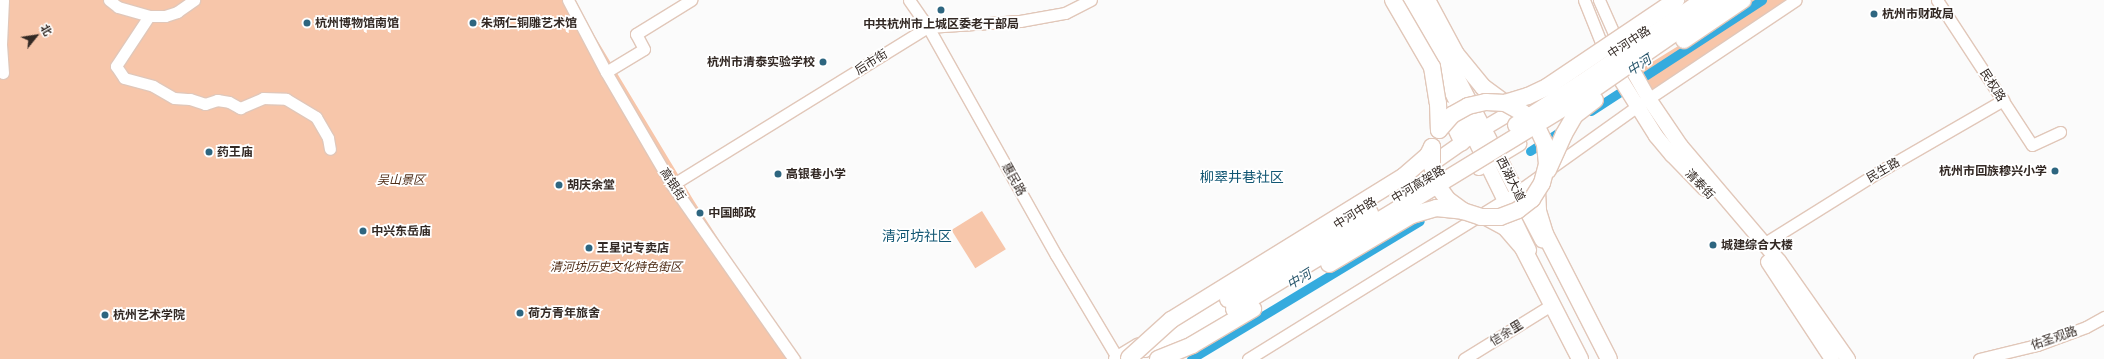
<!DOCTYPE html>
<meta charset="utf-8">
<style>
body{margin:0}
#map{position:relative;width:2104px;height:359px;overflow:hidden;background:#fbfbfb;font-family:"PT Serif","Noto Sans SC",serif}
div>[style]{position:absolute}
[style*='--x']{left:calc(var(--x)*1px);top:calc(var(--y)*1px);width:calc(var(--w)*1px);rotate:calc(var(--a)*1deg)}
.green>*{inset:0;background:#f7c6aa;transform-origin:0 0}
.canal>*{height:9px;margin:-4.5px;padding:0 4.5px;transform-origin:4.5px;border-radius:4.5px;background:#35abde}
.roads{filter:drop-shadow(1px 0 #e1c7b9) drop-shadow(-1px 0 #e1c7b9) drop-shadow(0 1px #e1c7b9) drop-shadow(0 -1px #e1c7b9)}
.minor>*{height:11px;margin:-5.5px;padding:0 5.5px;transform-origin:5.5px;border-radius:5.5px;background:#fff}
.major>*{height:14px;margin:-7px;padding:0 7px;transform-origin:7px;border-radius:7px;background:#fff}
.highway>*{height:16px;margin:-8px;padding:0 8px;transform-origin:8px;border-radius:8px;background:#fff}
.bridges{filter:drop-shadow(1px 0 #e1c7b9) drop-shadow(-1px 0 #e1c7b9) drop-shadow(0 1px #e1c7b9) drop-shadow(0 -1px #e1c7b9)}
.highway-bridge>*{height:16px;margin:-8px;padding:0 8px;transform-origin:8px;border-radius:8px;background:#fff}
.dots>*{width:11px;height:11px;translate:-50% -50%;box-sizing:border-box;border:2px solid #fff;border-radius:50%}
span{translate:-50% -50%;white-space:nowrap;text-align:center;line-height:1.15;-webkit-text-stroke:3.5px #fff;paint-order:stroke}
.poi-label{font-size:12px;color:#332924;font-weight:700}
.left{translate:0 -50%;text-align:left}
.right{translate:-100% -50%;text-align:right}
.street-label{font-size:12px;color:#332924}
.park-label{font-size:12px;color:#4f2c16;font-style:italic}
.water-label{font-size:13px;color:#28566c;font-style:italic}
.quarter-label{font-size:14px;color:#115673}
.north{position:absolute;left:16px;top:16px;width:40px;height:40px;-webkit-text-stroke:3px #fff;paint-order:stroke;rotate:60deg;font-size:11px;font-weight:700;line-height:16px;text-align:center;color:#332924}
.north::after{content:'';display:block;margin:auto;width:14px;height:18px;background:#332924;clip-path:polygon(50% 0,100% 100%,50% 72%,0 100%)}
</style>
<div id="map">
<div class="green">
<i style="clip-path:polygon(0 0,573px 0,694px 201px,746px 282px,801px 359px,0 359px)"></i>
<i style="clip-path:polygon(1753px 0,1797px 0,1649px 99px,1636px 72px)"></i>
<i style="left:982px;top:211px;width:45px;height:36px;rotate:58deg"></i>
</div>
<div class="canal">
<i style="--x:1591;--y:111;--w:204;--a:-33"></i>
<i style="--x:1530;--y:151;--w:42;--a:-33.3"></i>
<i style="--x:1191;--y:359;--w:267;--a:-31.1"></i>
</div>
<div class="roads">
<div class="minor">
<i style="--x:109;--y:0;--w:11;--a:38"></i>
<i style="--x:118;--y:7;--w:32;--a:16"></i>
<i style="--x:149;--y:16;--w:16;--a:0"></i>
<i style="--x:165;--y:16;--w:13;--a:-18"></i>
<i style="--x:177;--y:12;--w:21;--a:-35"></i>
<i style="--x:568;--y:0;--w:81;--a:62.2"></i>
<i style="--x:606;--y:72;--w:131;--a:59.7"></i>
<i style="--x:672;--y:185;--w:213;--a:55"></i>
<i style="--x:909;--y:0;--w:33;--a:55"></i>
<i style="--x:928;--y:27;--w:261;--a:60.7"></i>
<i style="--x:1056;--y:255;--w:121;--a:59.2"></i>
<i style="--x:1584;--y:0;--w:59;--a:68.2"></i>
<i style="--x:1599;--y:0;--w:49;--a:66"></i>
<i style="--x:1937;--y:0;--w:173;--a:56.8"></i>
<i style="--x:2032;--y:145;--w:31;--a:-25"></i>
<i style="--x:149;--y:16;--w:60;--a:123.4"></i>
<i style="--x:116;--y:66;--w:14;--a:56"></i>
<i style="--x:124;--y:78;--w:30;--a:15"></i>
<i style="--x:153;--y:86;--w:24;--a:30"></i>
<i style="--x:174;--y:98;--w:16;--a:4"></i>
<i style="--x:190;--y:99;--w:16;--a:18"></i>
<i style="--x:205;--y:104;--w:13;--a:-18"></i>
<i style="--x:217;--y:100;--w:12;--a:9"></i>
<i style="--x:229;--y:102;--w:13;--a:29"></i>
<i style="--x:240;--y:108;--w:25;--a:-23"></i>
<i style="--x:263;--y:98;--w:23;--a:2"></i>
<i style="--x:286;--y:99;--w:35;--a:31"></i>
<i style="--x:316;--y:117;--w:24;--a:60"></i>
<i style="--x:328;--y:138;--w:11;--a:80"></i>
<i style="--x:606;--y:72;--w:44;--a:-31.2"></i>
<i style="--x:644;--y:49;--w:17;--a:-118"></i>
<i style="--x:636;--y:34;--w:65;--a:-31.7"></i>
<i style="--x:3;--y:73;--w:29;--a:-94"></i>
<i style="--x:1;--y:44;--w:44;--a:-87.4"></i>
<i style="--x:672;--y:185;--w:301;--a:-31.7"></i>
<i style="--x:928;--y:27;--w:92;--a:-3.7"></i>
<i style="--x:1020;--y:21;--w:46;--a:-10.1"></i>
<i style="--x:1065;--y:13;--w:29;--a:-27"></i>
<i style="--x:1765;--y:243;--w:138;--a:-32"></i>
<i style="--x:1882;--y:170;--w:140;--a:-30"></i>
<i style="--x:1248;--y:359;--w:317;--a:-31.8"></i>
<i style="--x:1517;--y:192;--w:146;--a:-35.5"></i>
<i style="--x:1636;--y:107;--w:192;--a:-33.8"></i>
<i style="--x:1464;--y:359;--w:99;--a:-31.8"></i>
<i style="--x:1979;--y:359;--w:60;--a:-13.6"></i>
<i style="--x:2037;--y:345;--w:52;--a:-20.2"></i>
<i style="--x:2086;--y:327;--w:21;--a:-29"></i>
</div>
<div class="major">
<i style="--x:1403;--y:0;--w:64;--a:61"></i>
<i style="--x:1434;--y:56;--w:216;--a:63.9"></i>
<i style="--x:1417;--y:0;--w:271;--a:62.5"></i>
<i style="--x:1624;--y:55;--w:51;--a:60.4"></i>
<i style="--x:1649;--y:99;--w:57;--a:55.8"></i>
<i style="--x:1681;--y:146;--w:151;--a:49.6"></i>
<i style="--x:1779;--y:261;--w:120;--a:54.9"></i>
<i style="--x:1611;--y:64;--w:85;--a:58"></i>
<i style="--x:1656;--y:136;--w:25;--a:50"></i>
<i style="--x:1672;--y:155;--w:47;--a:45.9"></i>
<i style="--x:1446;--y:109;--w:38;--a:65"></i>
<i style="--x:1479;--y:168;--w:47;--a:-31"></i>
<i style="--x:1403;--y:184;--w:85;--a:-35"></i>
<i style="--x:1473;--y:135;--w:61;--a:-30.8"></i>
<i style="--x:1768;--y:262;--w:116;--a:56.6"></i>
<i style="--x:1116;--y:359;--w:26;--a:-31"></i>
</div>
<div class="highway">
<i style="--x:1427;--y:0;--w:61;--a:61.8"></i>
<i style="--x:1456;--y:54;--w:43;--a:50.7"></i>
<i style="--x:1483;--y:87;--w:27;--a:36"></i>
<i style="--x:1537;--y:191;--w:20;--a:87"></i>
<i style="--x:1538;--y:211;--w:24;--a:73"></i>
<i style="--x:1545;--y:234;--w:140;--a:62.9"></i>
<i style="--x:1486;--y:217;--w:21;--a:28"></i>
<i style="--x:1505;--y:227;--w:28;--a:49"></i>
<i style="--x:1523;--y:248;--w:125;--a:62.8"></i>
<i style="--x:1145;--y:349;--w:97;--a:-31.1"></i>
<i style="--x:1163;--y:352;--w:83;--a:-31.2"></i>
</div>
</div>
<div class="bridges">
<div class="highway-bridge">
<i style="--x:1393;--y:0;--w:78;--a:59.8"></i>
<i style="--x:1432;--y:67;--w:36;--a:81"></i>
<i style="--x:1438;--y:103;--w:27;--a:88"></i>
<i style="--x:1684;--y:40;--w:71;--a:-34.1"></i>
<i style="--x:1516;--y:125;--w:76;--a:-32.6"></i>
<i style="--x:1580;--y:84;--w:149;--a:-34.3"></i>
<i style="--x:1439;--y:130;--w:20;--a:-49"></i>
<i style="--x:1452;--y:115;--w:18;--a:-29"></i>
<i style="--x:1468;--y:106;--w:18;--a:-13"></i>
<i style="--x:1486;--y:102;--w:19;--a:3"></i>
<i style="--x:1505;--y:103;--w:24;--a:-17"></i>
<i style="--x:1528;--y:96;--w:21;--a:-25"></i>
<i style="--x:1547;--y:87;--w:156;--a:-34"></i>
<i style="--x:1432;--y:147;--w:19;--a:90"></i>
<i style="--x:1432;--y:166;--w:20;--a:75"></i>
<i style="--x:1437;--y:185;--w:19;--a:54"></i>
<i style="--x:1448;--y:200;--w:19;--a:36"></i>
<i style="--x:1548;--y:170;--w:39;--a:-66"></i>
<i style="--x:1564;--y:134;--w:22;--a:-60"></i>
<i style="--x:1575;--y:115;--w:25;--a:-37"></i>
<i style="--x:1329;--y:264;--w:96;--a:-30.6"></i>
<i style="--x:1412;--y:215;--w:25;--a:-16"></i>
<i style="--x:1436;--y:208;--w:27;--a:6"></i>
<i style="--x:1463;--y:211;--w:19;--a:18"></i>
<i style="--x:1481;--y:217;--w:19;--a:0"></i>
<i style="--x:1500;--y:217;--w:19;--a:-21"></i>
<i style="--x:1518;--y:210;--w:18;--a:-38"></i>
<i style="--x:1532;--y:199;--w:19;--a:-58"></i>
<i style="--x:1542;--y:183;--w:20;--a:-75"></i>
<i style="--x:1547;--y:164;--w:20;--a:-96"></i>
<i style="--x:1545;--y:144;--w:19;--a:-115"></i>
<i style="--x:1537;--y:127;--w:20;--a:-135"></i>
<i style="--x:1523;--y:113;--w:21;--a:-151"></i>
<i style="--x:1228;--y:299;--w:166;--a:-31.2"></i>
<i style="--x:1234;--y:309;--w:411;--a:-31.4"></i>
<i style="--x:1585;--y:95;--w:167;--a:-34.7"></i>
<i style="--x:1129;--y:358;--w:57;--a:-42.1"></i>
<i style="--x:1171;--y:320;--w:274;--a:-31.7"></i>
<i style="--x:1404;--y:176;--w:32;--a:-41"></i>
<i style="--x:1428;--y:155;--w:9;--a:-63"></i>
<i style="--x:1158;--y:359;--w:37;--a:-22"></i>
<i style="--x:1192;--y:345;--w:71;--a:-30.5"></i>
</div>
</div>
<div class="dots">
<i style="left:941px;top:10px;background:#2e6680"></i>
<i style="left:1874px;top:14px;background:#2e6680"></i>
<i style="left:307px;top:23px;background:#2e6680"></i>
<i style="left:473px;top:23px;background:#2e6680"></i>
<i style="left:823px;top:62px;background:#2e6680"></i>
<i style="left:209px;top:152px;background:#2e6680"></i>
<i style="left:2055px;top:171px;background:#2e6680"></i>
<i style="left:778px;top:174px;background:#2e6680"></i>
<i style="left:559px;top:185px;background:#2e6680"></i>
<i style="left:700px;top:213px;background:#2e6680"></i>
<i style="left:363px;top:231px;background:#2e6680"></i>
<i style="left:1713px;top:245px;background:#2e6680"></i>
<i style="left:589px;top:248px;background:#2e6680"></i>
<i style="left:520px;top:313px;background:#2e6680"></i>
<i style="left:105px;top:315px;background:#2e6680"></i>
</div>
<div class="poi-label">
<span class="left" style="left:1882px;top:14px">杭州市财政局</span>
<span class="left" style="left:315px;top:23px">杭州博物馆南馆</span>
<span class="left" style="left:481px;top:23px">朱炳仁铜雕艺术馆</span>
<span style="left:941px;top:24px">中共杭州市上城区委老干部局</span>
<span class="right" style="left:815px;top:62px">杭州市清泰实验学校</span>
<span class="left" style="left:217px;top:152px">药王庙</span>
<span class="right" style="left:2047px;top:171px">杭州市回族穆兴小学</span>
<span class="left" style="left:786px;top:174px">高银巷小学</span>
<span class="left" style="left:567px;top:185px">胡庆余堂</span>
<span class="left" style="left:708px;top:213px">中国邮政</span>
<span class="left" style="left:371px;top:231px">中兴东岳庙</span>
<span class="left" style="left:1721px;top:245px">城建综合大楼</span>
<span class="left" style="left:597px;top:248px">王星记专卖店</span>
<span class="left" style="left:528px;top:313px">荷方青年旅舍</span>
<span class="left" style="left:113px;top:315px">杭州艺术学院</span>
</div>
<div class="street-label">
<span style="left:1629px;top:42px;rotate:-33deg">中河中路</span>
<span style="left:871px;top:62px;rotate:-32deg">后市街</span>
<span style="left:1993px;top:85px;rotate:57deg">民权路</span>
<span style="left:1883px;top:170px;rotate:-30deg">民生路</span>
<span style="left:1014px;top:179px;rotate:61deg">惠民路</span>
<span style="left:1511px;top:179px;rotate:63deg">西湖大道</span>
<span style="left:673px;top:184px;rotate:57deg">高银街</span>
<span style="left:1418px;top:184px;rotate:-31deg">中河高架路</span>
<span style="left:1700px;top:184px;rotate:46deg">清泰街</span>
<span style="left:1355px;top:213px;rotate:-32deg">中河中路</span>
<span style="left:1506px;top:333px;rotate:-32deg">信余里</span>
<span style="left:2054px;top:338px;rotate:-19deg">佑圣观路</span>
</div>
<div class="park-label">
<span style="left:401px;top:180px">吴山景区</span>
<span style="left:616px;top:267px">清河坊历史文化特色街区</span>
</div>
<div class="water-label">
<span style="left:1639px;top:65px;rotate:-33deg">中河</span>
<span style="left:1299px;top:279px;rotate:-31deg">中河</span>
</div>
<div class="quarter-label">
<span style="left:1242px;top:177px">柳翠井巷社区</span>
<span style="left:917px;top:236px">清河坊社区</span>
</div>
<div class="north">北</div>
</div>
